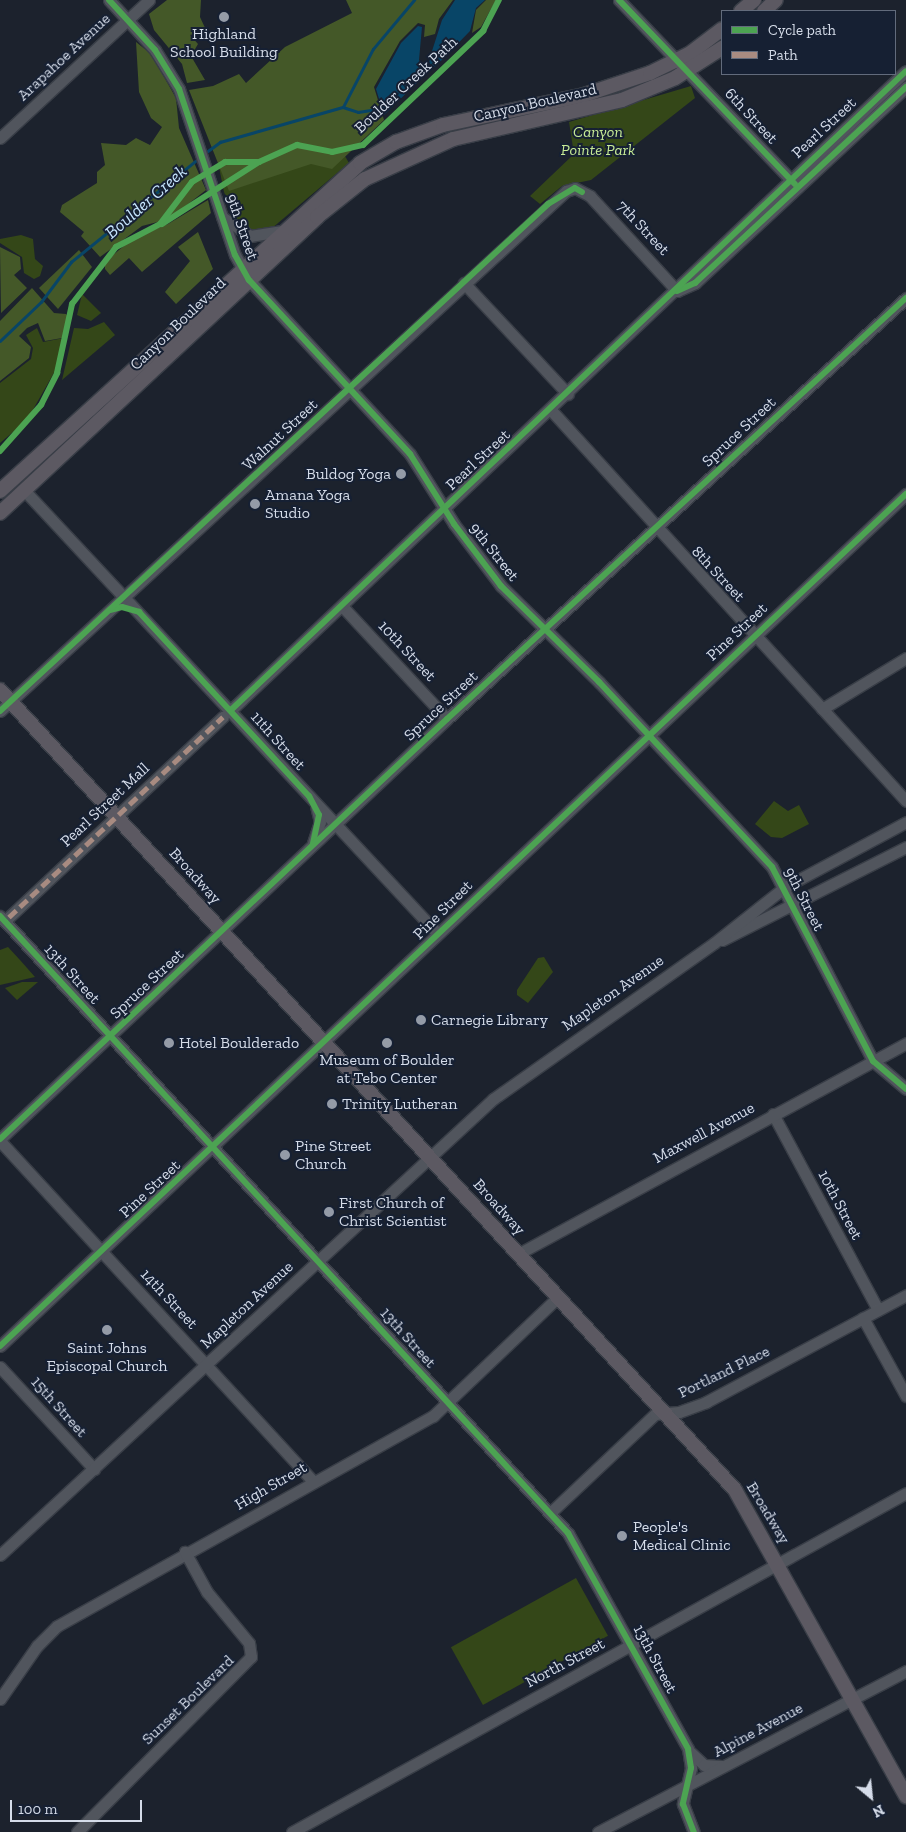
<!DOCTYPE html>
<style>
body{margin:0}
#map{position:relative;width:906px;height:1832px;overflow:hidden;background:#1c222d;font-family:"Zilla Slab",serif}
div>[style]{position:absolute}
[style*='--x']{left:calc(var(--x)*1px);top:calc(var(--y)*1px);width:calc(var(--w)*1px);rotate:calc(var(--a)*1deg)}
.green>*{inset:0;background:#344718;transform-origin:0 0}
.forest>*{inset:0;background:#445828}
.water>*{inset:0;background:#084567}
.stream>*{height:2.5px;margin:-1.25px;padding:0 1.25px;transform-origin:1.25px;border-radius:1.25px;background:#084567}
.roads{filter:drop-shadow(1px 0 #393e47) drop-shadow(-1px 0 #393e47) drop-shadow(0 1px #393e47) drop-shadow(0 -1px #393e47)}
.minor>*{height:11px;margin:-5.5px;padding:0 5.5px;transform-origin:5.5px;border-radius:5.5px;background:#51555d}
.major>*{height:14px;margin:-7px;padding:0 7px;transform-origin:7px;border-radius:7px;background:#5c5962}
.quiet>*{height:5px;margin-top:-2.5px;transform-origin:0;background:repeating-linear-gradient(90deg,#a88b81 0 10px,transparent 0 15px)}
.cycleway>*{height:6px;margin:-3px;padding:0 3px;transform-origin:3px;border-radius:3px;background:#4ca352}
.dots>*{width:14px;height:14px;translate:-50% -50%;box-sizing:border-box;border:2px solid #162033;border-radius:50%}
span{translate:-50% -50%;white-space:nowrap;text-align:center;line-height:1.15;-webkit-text-stroke:4px #162033;paint-order:stroke}
.poi-label{font-size:16px;color:#d5dce9}
.right{translate:-100% -50%;text-align:right}
.left{translate:0 -50%;text-align:left}
.street-label{font-size:16px;color:#d5dce9}
.park-label{font-size:16px;color:#c7eb96;font-style:italic}
.water-label{font-size:18px;color:#c8e7ff;font-style:italic}
.legend{position:absolute;left:721px;top:10px;width:175px;height:65px;box-sizing:border-box;background:#162033;border:1px solid #626b7c;margin:0;padding:6px 9px;list-style:none;font-size:15px;color:#d5dce9}
.legend li{display:flex;align-items:center;gap:10px;height:25px}
.legend b{width:25px;border:1px solid #626b7c}
.north{position:absolute;left:846px;top:1772px;width:50px;height:50px;-webkit-text-stroke:4px #162033;paint-order:stroke;rotate:152deg;font-size:14px;font-weight:700;line-height:20px;text-align:center;color:#d5dce9}
.north::after{content:'';display:block;margin:auto;width:18px;height:22px;background:#d5dce9;clip-path:polygon(50% 0,100% 100%,50% 72%,0 100%)}
.scale{position:absolute;left:10px;top:1800px;width:132px;height:22px;box-sizing:border-box;border:2px solid #d5dce9;border-top:0;padding-left:6px;font-size:15px;line-height:18px;white-space:nowrap;color:#d5dce9;-webkit-text-stroke:4px #162033;paint-order:stroke}
</style>
<div id="map">
<div class="green">
<i style="clip-path:polygon(691px 86px,695px 98px,591px 180px,562px 186px,540px 204px,530px 196px,574px 154px,569px 122px)"></i>
<i style="clip-path:polygon(338px 144px,349px 163px,271px 229px,258px 234px,238px 223px,224px 192px,218px 162px)"></i>
<i style="clip-path:polygon(21px 235px,33px 239px,35px 259px,43px 266px,40px 276px,34px 279px,24px 273px,22px 257px,0 243px,0 239px)"></i>
<i style="clip-path:polygon(82px 294px,101px 313px,91px 321px,77px 315px)"></i>
<i style="clip-path:polygon(104px 322px,115px 335px,62px 380px,74px 328px,88px 329px)"></i>
<i style="clip-path:polygon(37px 328px,43px 342px,64px 338px,55px 371px,27px 420px,0 443px,0 383px,31px 359px,33px 348px,26px 335px)"></i>
<i style="clip-path:polygon(774px 801px,788px 811px,799px 805px,809px 824px,782px 838px,771px 837px,755px 824px)"></i>
<i style="clip-path:polygon(8px 947px,20px 960px,35px 977px,0 985px,0 950px)"></i>
<i style="clip-path:polygon(544px 957px,553px 972px,528px 1003px,517px 995px,517px 990px,538px 958px)"></i>
<i style="clip-path:polygon(22px 982px,38px 982px,17px 1000px,5px 988px)"></i>
<i style="left:576px;top:1578px;width:66px;height:143px;rotate:61deg"></i>
</div>
<div class="forest">
<i style="clip-path:polygon(167px 0,201px 0,200px 17px,206px 30px,190px 35px,198px 44px,191px 56px,205px 80px,187px 83px,182px 64px,154px 30px,149px 14px)"></i>
<i style="clip-path:polygon(346px 0,453px 0,439px 19px,435px 34px,424px 37px,425px 25px,418px 23px,400px 41px,374px 87px,384px 120px,332px 169px,311px 164px,229px 191px,189px 90px,213px 86px,239px 74px,246px 83px,285px 47px,352px 13px)"></i>
<i style="clip-path:polygon(486px 0,496px 0,481px 27px,472px 33px,476px 10px)"></i>
<i style="clip-path:polygon(136px 42px,151px 54px,176px 98px,179px 128px,206px 190px,169px 219px,142px 226px,100px 257px,81px 236px,84px 232px,60px 212px,62px 205px,97px 183px,97px 172px,105px 165px,101px 143px,126px 145px,136px 138px,150px 145px,162px 127px,151px 118px,139px 92px)"></i>
<i style="clip-path:polygon(208px 200px,211px 213px,142px 272px,129px 258px,110px 275px,105px 269px,105px 262px,133px 238px,168px 224px)"></i>
<i style="clip-path:polygon(198px 232px,213px 269px,176px 304px,165px 292px,190px 261px,178px 247px)"></i>
<i style="clip-path:polygon(0 247px,20px 257px,21px 269px,14px 275px,27px 288px,1px 313px)"></i>
<i style="clip-path:polygon(79px 250px,92px 267px,58px 309px,39px 288px)"></i>
<i style="clip-path:polygon(32px 288px,54px 313px,66px 314px,70px 320px,62px 338px,45px 341px,38px 323px,27px 328px,19px 336px,31px 347px,29px 358px,0 381px,0 321px)"></i>
</div>
<div class="water">
<i style="clip-path:polygon(455px 0,485px 0,476px 8px,470px 31px,435px 67px,429px 63px,432px 51px,442px 20px)"></i>
<i style="clip-path:polygon(418px 26px,422px 27px,419px 60px,428px 72px,384px 115px,376px 89px,401px 43px)"></i>
</div>
<div class="stream">
<i style="--x:343;--y:107;--w:16;--a:18"></i>
<i style="--x:358;--y:112;--w:19;--a:-9"></i>
<i style="--x:205;--y:153;--w:19;--a:-36"></i>
<i style="--x:220;--y:142;--w:128;--a:-15.9"></i>
<i style="--x:343;--y:107;--w:65;--a:-62.7"></i>
<i style="--x:373;--y:49;--w:64;--a:-50.1"></i>
<i style="--x:0;--y:341;--w:57;--a:-43.6"></i>
<i style="--x:41;--y:302;--w:50;--a:-53.1"></i>
<i style="--x:71;--y:262;--w:165;--a:-39.1"></i>
</div>
<div class="roads">
<div class="minor">
<i style="--x:109;--y:0;--w:68;--a:47.4"></i>
<i style="--x:155;--y:50;--w:46;--a:58.4"></i>
<i style="--x:179;--y:89;--w:175;--a:71.4"></i>
<i style="--x:235;--y:255;--w:29;--a:61"></i>
<i style="--x:249;--y:280;--w:237;--a:47.2"></i>
<i style="--x:410;--y:454;--w:83;--a:57.8"></i>
<i style="--x:454;--y:524;--w:78;--a:52.8"></i>
<i style="--x:501;--y:586;--w:137;--a:44.4"></i>
<i style="--x:599;--y:682;--w:253;--a:46.9"></i>
<i style="--x:772;--y:867;--w:219;--a:62.5"></i>
<i style="--x:873;--y:1061;--w:43;--a:40.3"></i>
<i style="--x:619;--y:0;--w:253;--a:46.3"></i>
<i style="--x:0;--y:138;--w:203;--a:-42.8"></i>
<i style="--x:222;--y:217;--w:34;--a:34"></i>
<i style="--x:250;--y:236;--w:31;--a:-9"></i>
<i style="--x:464;--y:283;--w:152;--a:46.9"></i>
<i style="--x:677;--y:291;--w:20;--a:-24"></i>
<i style="--x:695;--y:283;--w:288;--a:-42.9"></i>
<i style="--x:551;--y:410;--w:528;--a:47.76"></i>
<i style="--x:24;--y:490;--w:604;--a:47.01"></i>
<i style="--x:342;--y:606;--w:154;--a:47.1"></i>
<i style="--x:822;--y:709;--w:98;--a:-31.3"></i>
<i style="--x:231;--y:710;--w:929;--a:-43.43"></i>
<i style="--x:0;--y:711;--w:769;--a:-42.57"></i>
<i style="--x:566;--y:191;--w:9;--a:-18"></i>
<i style="--x:575;--y:188;--w:17;--a:28"></i>
<i style="--x:590;--y:196;--w:129;--a:47.5"></i>
<i style="--x:313;--y:843;--w:22;--a:-72"></i>
<i style="--x:320;--y:822;--w:16;--a:-104"></i>
<i style="--x:0;--y:916;--w:839;--a:47.37"></i>
<i style="--x:568;--y:1533;--w:247;--a:60.9"></i>
<i style="--x:688;--y:1749;--w:19;--a:81"></i>
<i style="--x:691;--y:1768;--w:37;--a:103"></i>
<i style="--x:683;--y:1804;--w:30;--a:69"></i>
<i style="--x:9;--y:917;--w:293;--a:-43.1"></i>
<i style="--x:722;--y:940;--w:206;--a:-26.8"></i>
<i style="--x:773;--y:1114;--w:222;--a:61.8"></i>
<i style="--x:0;--y:1139;--w:613;--a:-43.22"></i>
<i style="--x:447;--y:719;--w:623;--a:-42.53"></i>
<i style="--x:0;--y:1141;--w:461;--a:47.4"></i>
<i style="--x:518;--y:1254;--w:442;--a:-28.5"></i>
<i style="--x:863;--y:1318;--w:89;--a:61.1"></i>
<i style="--x:0;--y:1346;--w:1244;--a:-43.24"></i>
<i style="--x:0;--y:1367;--w:139;--a:47.3"></i>
<i style="--x:550;--y:1513;--w:144;--a:-43.3"></i>
<i style="--x:655;--y:1414;--w:24;--a:-5"></i>
<i style="--x:679;--y:1412;--w:29;--a:-20"></i>
<i style="--x:706;--y:1402;--w:227;--a:-28.1"></i>
<i style="--x:0;--y:1555;--w:672;--a:-42.77"></i>
<i style="--x:493;--y:1099;--w:271;--a:-35.2"></i>
<i style="--x:714;--y:943;--w:90;--a:-38.3"></i>
<i style="--x:785;--y:887;--w:137;--a:-28.2"></i>
<i style="--x:0;--y:1699;--w:65;--a:-55.1"></i>
<i style="--x:37;--y:1646;--w:28;--a:-45"></i>
<i style="--x:57;--y:1626;--w:431;--a:-29.2"></i>
<i style="--x:433;--y:1416;--w:173;--a:-43.6"></i>
<i style="--x:689;--y:1751;--w:21;--a:43"></i>
<i style="--x:704;--y:1765;--w:18;--a:3"></i>
<i style="--x:77;--y:1832;--w:247;--a:-45.2"></i>
<i style="--x:251;--y:1657;--w:14;--a:-98"></i>
<i style="--x:249;--y:1643;--w:66;--a:-129.5"></i>
<i style="--x:207;--y:1592;--w:46;--a:-118.8"></i>
<i style="--x:292;--y:1832;--w:701;--a:-28.9"></i>
<i style="--x:598;--y:1832;--w:348;--a:-27.6"></i>
</div>
<div class="major">
<i style="--x:741;--y:11;--w:17;--a:-40"></i>
<i style="--x:764;--y:11;--w:16;--a:-43"></i>
<i style="--x:0;--y:491;--w:487;--a:-42.3"></i>
<i style="--x:360;--y:163;--w:42;--a:-30.3"></i>
<i style="--x:396;--y:142;--w:50;--a:-19.9"></i>
<i style="--x:443;--y:125;--w:144;--a:-12"></i>
<i style="--x:584;--y:95;--w:70;--a:-18.4"></i>
<i style="--x:650;--y:73;--w:43;--a:-26"></i>
<i style="--x:689;--y:54;--w:41;--a:-37.1"></i>
<i style="--x:0;--y:513;--w:434;--a:-43"></i>
<i style="--x:317;--y:217;--w:61;--a:-38.4"></i>
<i style="--x:365;--y:179;--w:97;--a:-24.4"></i>
<i style="--x:453;--y:139;--w:173;--a:-13"></i>
<i style="--x:622;--y:100;--w:57;--a:-22.5"></i>
<i style="--x:675;--y:78;--w:56;--a:-32.6"></i>
<i style="--x:0;--y:690;--w:1086;--a:47.42"></i>
<i style="--x:735;--y:1490;--w:351;--a:60.8"></i>
</div>
</div>
<div class="quiet">
<i style="--x:9;--y:917;--w:293;--a:-43.1"></i>
</div>
<div class="cycleway">
<i style="--x:109;--y:0;--w:68;--a:47.4"></i>
<i style="--x:155;--y:50;--w:46;--a:58.4"></i>
<i style="--x:179;--y:89;--w:175;--a:71.4"></i>
<i style="--x:235;--y:255;--w:29;--a:61"></i>
<i style="--x:249;--y:280;--w:237;--a:47.2"></i>
<i style="--x:410;--y:454;--w:83;--a:57.8"></i>
<i style="--x:454;--y:524;--w:78;--a:52.8"></i>
<i style="--x:501;--y:586;--w:137;--a:44.4"></i>
<i style="--x:599;--y:682;--w:253;--a:46.9"></i>
<i style="--x:772;--y:867;--w:219;--a:62.5"></i>
<i style="--x:873;--y:1061;--w:43;--a:40.3"></i>
<i style="--x:619;--y:0;--w:255;--a:46.3"></i>
<i style="--x:162;--y:224;--w:115;--a:-32.6"></i>
<i style="--x:677;--y:291;--w:20;--a:-24"></i>
<i style="--x:695;--y:283;--w:288;--a:-42.9"></i>
<i style="--x:0;--y:451;--w:62;--a:-48.3"></i>
<i style="--x:41;--y:405;--w:36;--a:-63"></i>
<i style="--x:57;--y:373;--w:71;--a:-77.7"></i>
<i style="--x:72;--y:304;--w:72;--a:-52.3"></i>
<i style="--x:116;--y:247;--w:50;--a:-27.6"></i>
<i style="--x:160;--y:224;--w:53;--a:-52.7"></i>
<i style="--x:192;--y:182;--w:39;--a:-31"></i>
<i style="--x:225;--y:162;--w:34;--a:0"></i>
<i style="--x:259;--y:162;--w:42;--a:-24.1"></i>
<i style="--x:297;--y:145;--w:36;--a:11"></i>
<i style="--x:332;--y:152;--w:32;--a:-13"></i>
<i style="--x:363;--y:145;--w:166;--a:-43.5"></i>
<i style="--x:483;--y:31;--w:35;--a:-63"></i>
<i style="--x:110;--y:610;--w:12;--a:-14"></i>
<i style="--x:122;--y:607;--w:18;--a:16"></i>
<i style="--x:139;--y:612;--w:251;--a:47.3"></i>
<i style="--x:309;--y:796;--w:21;--a:62"></i>
<i style="--x:319;--y:815;--w:30;--a:102"></i>
<i style="--x:231;--y:710;--w:929;--a:-43.43"></i>
<i style="--x:0;--y:711;--w:747;--a:-42.77"></i>
<i style="--x:548;--y:204;--w:31;--a:-31"></i>
<i style="--x:575;--y:188;--w:8;--a:30"></i>
<i style="--x:0;--y:916;--w:839;--a:47.37"></i>
<i style="--x:568;--y:1533;--w:247;--a:60.9"></i>
<i style="--x:688;--y:1749;--w:19;--a:81"></i>
<i style="--x:691;--y:1768;--w:37;--a:103"></i>
<i style="--x:683;--y:1804;--w:30;--a:69"></i>
<i style="--x:0;--y:1139;--w:613;--a:-43.22"></i>
<i style="--x:447;--y:719;--w:623;--a:-42.53"></i>
<i style="--x:0;--y:1346;--w:1244;--a:-43.24"></i>
</div>
<div class="dots">
<i style="left:224px;top:17px;background:#949ba7"></i>
<i style="left:401px;top:474px;background:#949ba7"></i>
<i style="left:255px;top:504px;background:#949ba7"></i>
<i style="left:421px;top:1020px;background:#949ba7"></i>
<i style="left:169px;top:1043px;background:#949ba7"></i>
<i style="left:387px;top:1043px;background:#949ba7"></i>
<i style="left:332px;top:1104px;background:#949ba7"></i>
<i style="left:285px;top:1155px;background:#949ba7"></i>
<i style="left:329px;top:1212px;background:#949ba7"></i>
<i style="left:107px;top:1330px;background:#949ba7"></i>
<i style="left:622px;top:1536px;background:#949ba7"></i>
</div>
<div class="poi-label">
<span style="left:224px;top:43px">Highland<br>School Building</span>
<span class="right" style="left:391px;top:474px">Buldog Yoga</span>
<span class="left" style="left:265px;top:504px">Amana Yoga<br>Studio</span>
<span class="left" style="left:431px;top:1020px">Carnegie Library</span>
<span class="left" style="left:179px;top:1043px">Hotel Boulderado</span>
<span style="left:387px;top:1069px">Museum of Boulder<br>at Tebo Center</span>
<span class="left" style="left:342px;top:1104px">Trinity Lutheran</span>
<span class="left" style="left:295px;top:1155px">Pine Street<br>Church</span>
<span class="left" style="left:339px;top:1212px">First Church of<br>Christ Scientist</span>
<span style="left:107px;top:1357px">Saint Johns<br>Episcopal Church</span>
<span class="left" style="left:633px;top:1536px">People's<br>Medical Clinic</span>
</div>
<div class="street-label">
<span style="left:64px;top:57px;rotate:-43deg">Arapahoe Avenue</span>
<span style="left:406px;top:85px;rotate:-43deg">Boulder Creek Path</span>
<span style="left:535px;top:103px;rotate:-13deg">Canyon Boulevard</span>
<span style="left:751px;top:116px;rotate:47deg">6th Street</span>
<span style="left:824px;top:128px;rotate:-43deg">Pearl Street</span>
<span style="left:242px;top:227px;rotate:71deg">9th Street</span>
<span style="left:643px;top:228px;rotate:47deg">7th Street</span>
<span style="left:178px;top:324px;rotate:-44deg">Canyon Boulevard</span>
<span style="left:739px;top:432px;rotate:-43deg">Spruce Street</span>
<span style="left:280px;top:435px;rotate:-43deg">Walnut Street</span>
<span style="left:478px;top:460px;rotate:-43deg">Pearl Street</span>
<span style="left:494px;top:552px;rotate:52deg">9th Street</span>
<span style="left:718px;top:574px;rotate:47deg">8th Street</span>
<span style="left:737px;top:632px;rotate:-43deg">Pine Street</span>
<span style="left:407px;top:651px;rotate:47deg">10th Street</span>
<span style="left:441px;top:706px;rotate:-43deg">Spruce Street</span>
<span style="left:278px;top:741px;rotate:48deg">11th Street</span>
<span style="left:105px;top:805px;rotate:-43deg">Pearl Street Mall</span>
<span style="left:195px;top:876px;rotate:48deg">Broadway</span>
<span style="left:804px;top:899px;rotate:63deg">9th Street</span>
<span style="left:443px;top:910px;rotate:-45deg">Pine Street</span>
<span style="left:72px;top:974px;rotate:48deg">13th Street</span>
<span style="left:147px;top:984px;rotate:-43deg">Spruce Street</span>
<span style="left:613px;top:993px;rotate:-35deg">Mapleton Avenue</span>
<span style="left:704px;top:1133px;rotate:-28deg">Maxwell Avenue</span>
<span style="left:150px;top:1189px;rotate:-43deg">Pine Street</span>
<span style="left:840px;top:1205px;rotate:62deg">10th Street</span>
<span style="left:499px;top:1207px;rotate:48deg">Broadway</span>
<span style="left:169px;top:1299px;rotate:47deg">14th Street</span>
<span style="left:247px;top:1305px;rotate:-43deg">Mapleton Avenue</span>
<span style="left:408px;top:1338px;rotate:48deg">13th Street</span>
<span style="left:724px;top:1372px;rotate:-26deg">Portland Place</span>
<span style="left:59px;top:1407px;rotate:48deg">15th Street</span>
<span style="left:271px;top:1486px;rotate:-30deg">High Street</span>
<span style="left:768px;top:1513px;rotate:59deg">Broadway</span>
<span style="left:655px;top:1659px;rotate:62deg">13th Street</span>
<span style="left:565px;top:1663px;rotate:-28deg">North Street</span>
<span style="left:188px;top:1700px;rotate:-44deg">Sunset Boulevard</span>
<span style="left:758px;top:1730px;rotate:-28deg">Alpine Avenue</span>
</div>
<div class="park-label">
<span style="left:598px;top:141px">Canyon<br>Pointe Park</span>
</div>
<div class="water-label">
<span style="left:146px;top:202px;rotate:-41deg">Boulder Creek</span>
</div>
<ul class="legend">
<li><b style="height:6px;background:#4ca352"></b>Cycle path</li>
<li><b style="height:6px;background:#a88b81"></b>Path</li>
</ul>
<div class="north">N</div>
<div class="scale">100 m</div>
</div>
